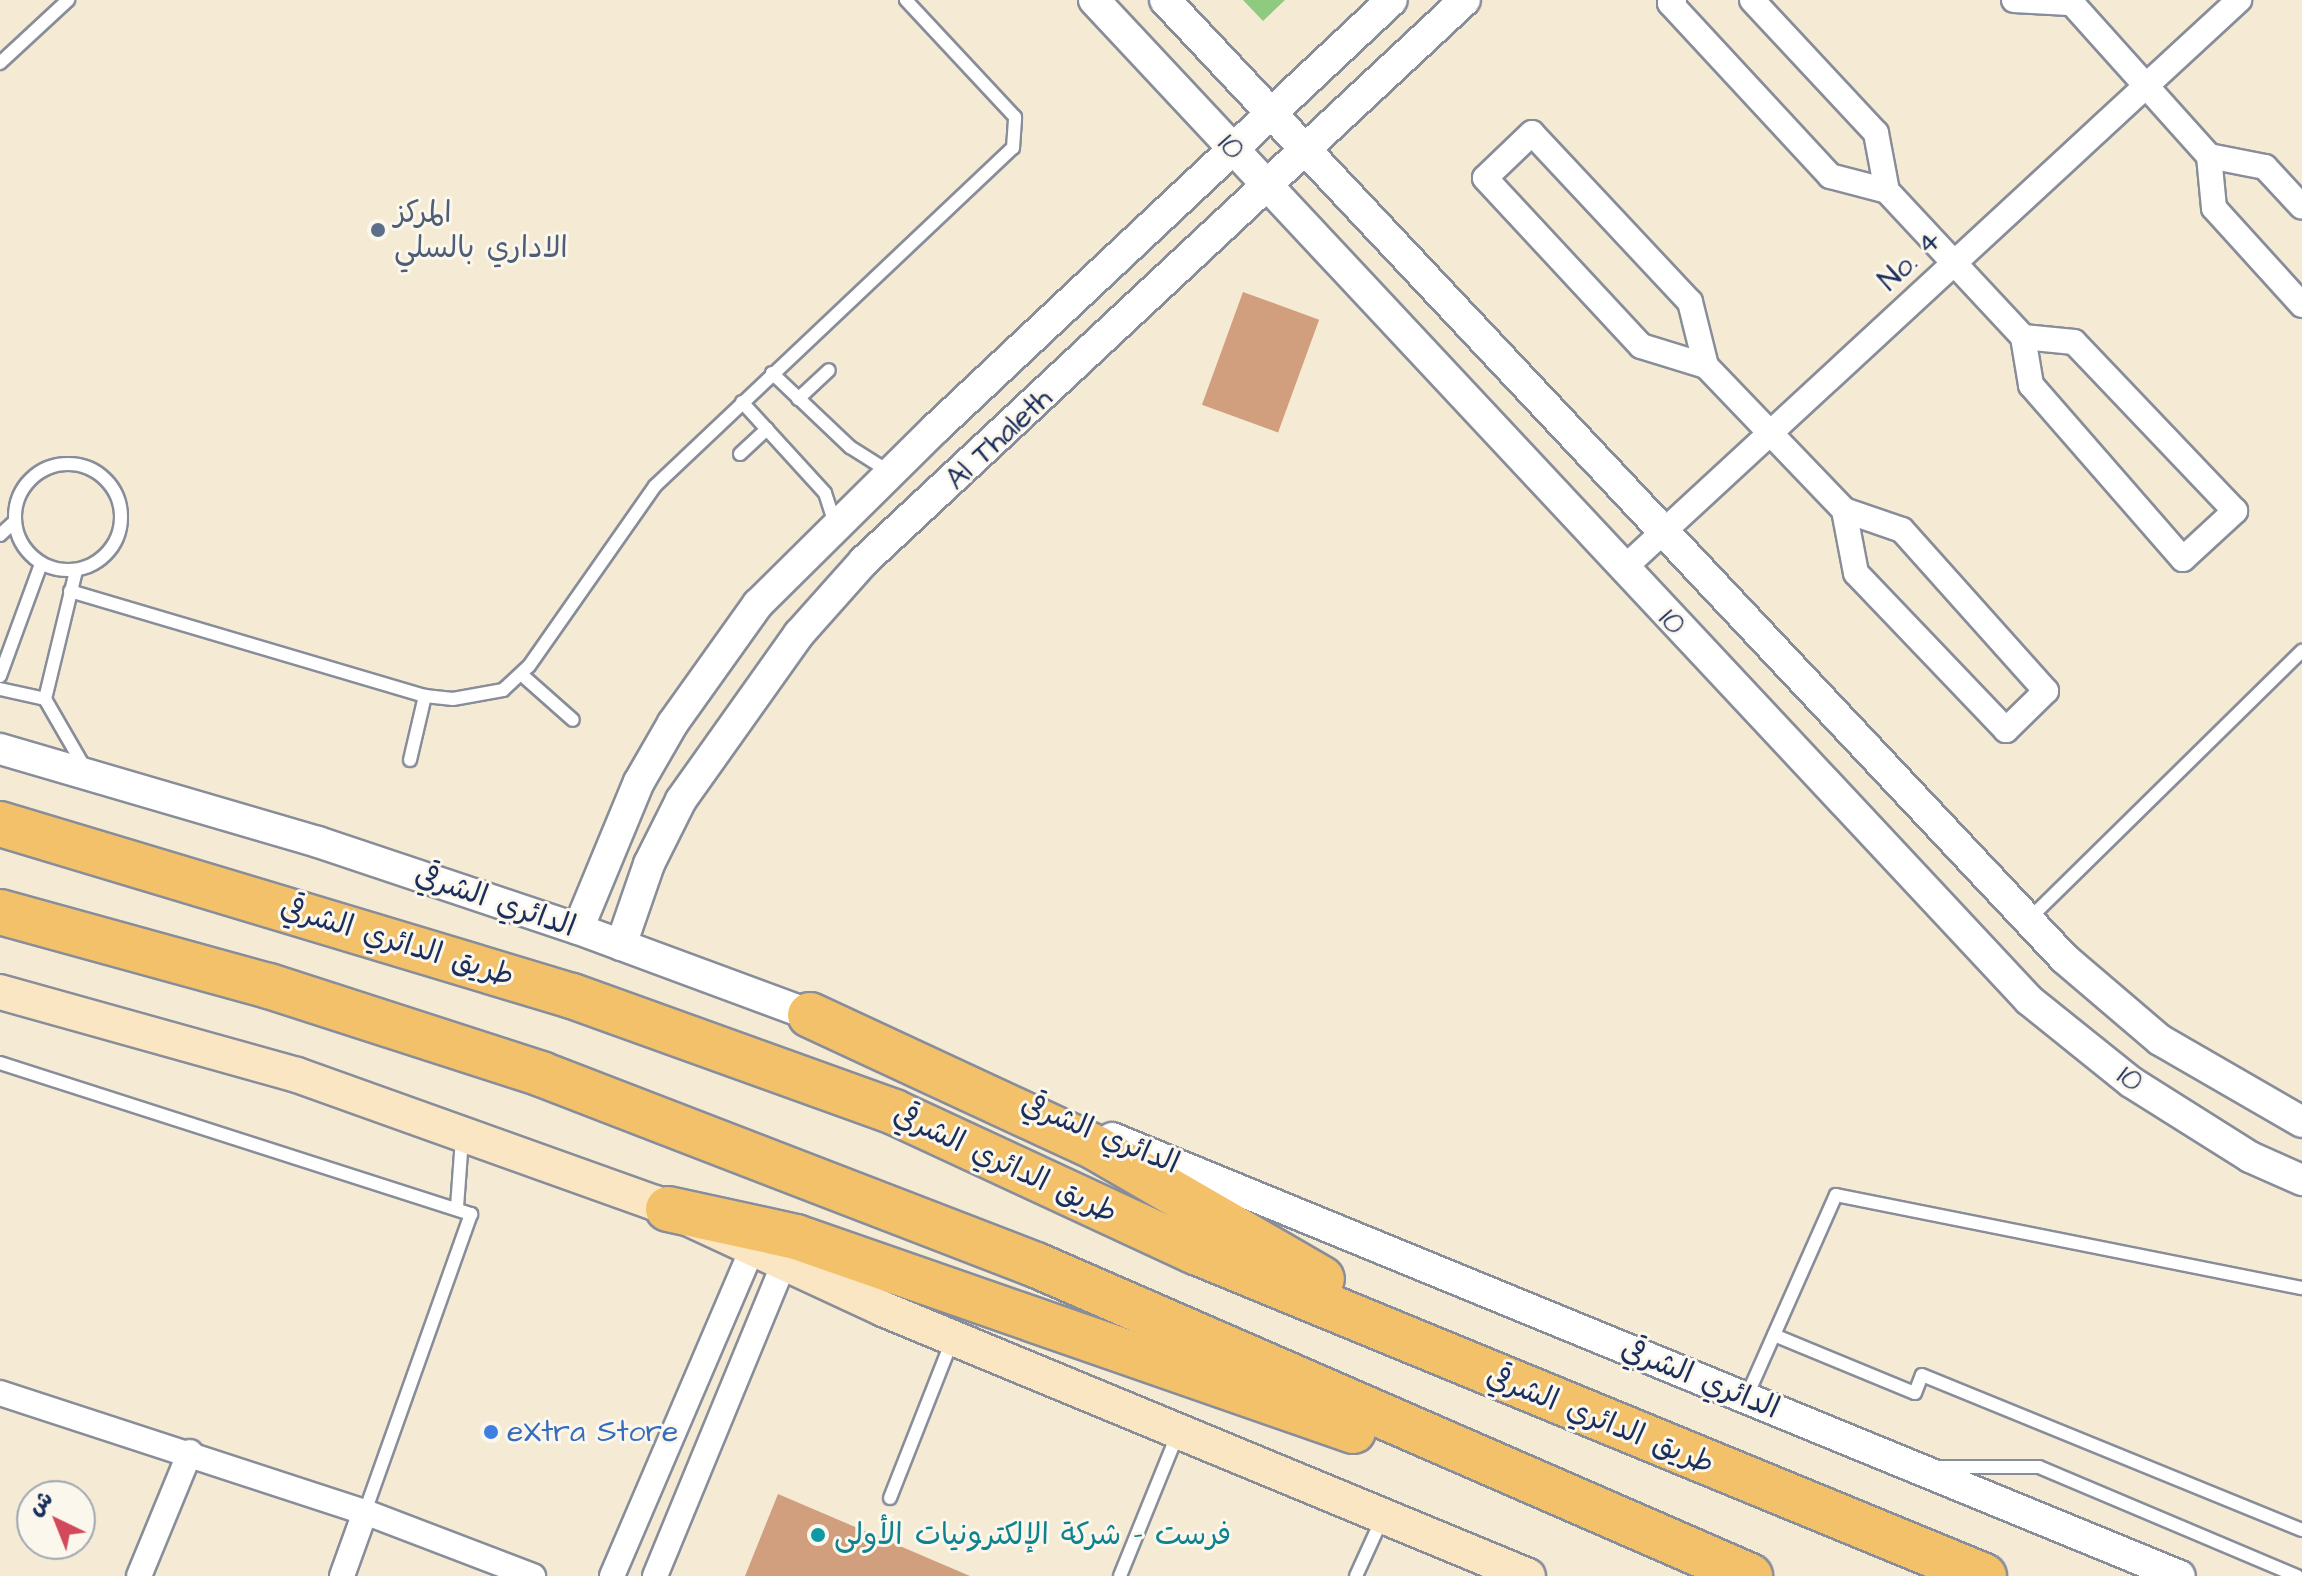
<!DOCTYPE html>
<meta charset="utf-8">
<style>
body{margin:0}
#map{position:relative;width:2302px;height:1576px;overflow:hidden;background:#f5ebd5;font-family:"Architects Daughter","Playpen Sans Arabic",sans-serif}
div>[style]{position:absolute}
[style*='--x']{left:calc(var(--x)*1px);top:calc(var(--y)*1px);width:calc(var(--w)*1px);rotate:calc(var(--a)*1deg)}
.green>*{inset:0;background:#8ecb81}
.building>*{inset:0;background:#d19e7e;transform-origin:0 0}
.roads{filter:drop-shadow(2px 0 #888d9a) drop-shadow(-2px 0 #888d9a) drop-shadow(0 2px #888d9a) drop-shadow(0 -2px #888d9a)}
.service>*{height:12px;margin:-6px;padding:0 6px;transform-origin:6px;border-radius:6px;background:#fff}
.service>.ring{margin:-6px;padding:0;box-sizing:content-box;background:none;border:12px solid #fff;border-radius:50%}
.minor>*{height:24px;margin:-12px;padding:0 12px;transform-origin:12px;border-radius:12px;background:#fff}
.tertiary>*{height:30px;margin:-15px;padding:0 15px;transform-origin:15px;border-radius:15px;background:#fff}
.secondary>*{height:34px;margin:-17px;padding:0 17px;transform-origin:17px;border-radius:17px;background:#fbe6c4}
.motorway>*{height:44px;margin:-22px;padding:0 22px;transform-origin:22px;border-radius:22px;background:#f4c16b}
.dots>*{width:22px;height:22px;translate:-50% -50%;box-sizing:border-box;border:4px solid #fbf7ec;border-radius:50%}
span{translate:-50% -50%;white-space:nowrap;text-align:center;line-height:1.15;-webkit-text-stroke:6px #fbf7ec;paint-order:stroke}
.street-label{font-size:30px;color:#1b2f5e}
.service-label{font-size:30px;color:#4e5e75}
.left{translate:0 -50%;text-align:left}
.shop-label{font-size:30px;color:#366cbe}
.culture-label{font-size:30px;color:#0d838f}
.north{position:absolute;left:16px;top:1480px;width:80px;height:80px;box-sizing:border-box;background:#fbf7ec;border:2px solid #a1a7b3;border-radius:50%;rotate:317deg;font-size:22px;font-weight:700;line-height:32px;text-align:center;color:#1b2f5e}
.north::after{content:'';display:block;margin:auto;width:28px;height:36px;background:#d1495b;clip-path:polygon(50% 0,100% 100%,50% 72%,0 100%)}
</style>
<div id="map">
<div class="green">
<i style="clip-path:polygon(1243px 0,1285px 0,1263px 21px)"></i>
</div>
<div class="building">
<i style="left:1243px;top:292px;width:81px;height:120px;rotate:20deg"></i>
<i style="clip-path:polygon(778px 1494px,970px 1576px,745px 1576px)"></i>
</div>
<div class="roads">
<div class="service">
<i style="--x:0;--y:63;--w:93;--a:-42.8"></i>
<i style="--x:772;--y:373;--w:108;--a:43.5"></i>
<i style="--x:850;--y:447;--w:45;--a:32.3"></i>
<i style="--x:798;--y:399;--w:42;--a:-43.1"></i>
<i style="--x:742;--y:402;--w:123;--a:47.6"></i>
<i style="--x:825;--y:493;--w:33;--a:72"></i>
<i style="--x:740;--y:454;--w:37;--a:-43"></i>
<i class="ring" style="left:15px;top:464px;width:94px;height:94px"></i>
<i style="--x:0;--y:535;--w:19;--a:-43"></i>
<i style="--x:70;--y:591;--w:370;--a:16.5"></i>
<i style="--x:425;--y:696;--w:28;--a:6"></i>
<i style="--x:453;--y:699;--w:51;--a:-10.2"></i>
<i style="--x:503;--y:690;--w:35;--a:-43"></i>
<i style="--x:529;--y:666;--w:220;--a:-55"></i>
<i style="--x:655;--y:486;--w:492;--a:-43.4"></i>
<i style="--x:1013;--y:148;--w:31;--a:-86"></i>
<i style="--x:1015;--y:117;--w:160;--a:-133"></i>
<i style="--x:521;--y:674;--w:69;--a:41.5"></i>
<i style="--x:0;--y:676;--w:119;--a:-69.9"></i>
<i style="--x:0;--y:689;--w:46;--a:12.5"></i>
<i style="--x:45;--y:699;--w:82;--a:60"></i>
<i style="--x:45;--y:699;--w:132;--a:-76.4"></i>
<i style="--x:410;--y:760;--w:66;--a:-76.8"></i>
<i style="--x:2029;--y:919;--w:383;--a:-44.5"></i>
<i style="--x:0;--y:1063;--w:495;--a:17.8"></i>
<i style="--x:471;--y:1214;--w:316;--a:109.6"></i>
<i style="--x:457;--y:1207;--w:68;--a:-85.8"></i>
<i style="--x:1774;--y:1335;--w:152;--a:22.4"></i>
<i style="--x:1915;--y:1393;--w:19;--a:-69"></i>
<i style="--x:1922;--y:1375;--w:410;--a:22.2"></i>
<i style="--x:1746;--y:1398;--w:222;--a:-66.1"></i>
<i style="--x:1836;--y:1195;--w:475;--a:11.3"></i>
<i style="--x:1938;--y:1467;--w:101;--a:0"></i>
<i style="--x:2039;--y:1467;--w:280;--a:22.9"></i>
<i style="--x:890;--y:1498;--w:169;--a:-68.5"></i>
<i style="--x:1120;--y:1576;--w:154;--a:-67.9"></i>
<i style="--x:1356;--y:1576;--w:63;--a:-65.5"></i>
</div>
<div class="minor">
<i style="--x:1674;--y:0;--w:5;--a:143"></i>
<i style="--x:1670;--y:3;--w:236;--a:47.2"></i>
<i style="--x:1830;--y:176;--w:59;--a:14.7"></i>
<i style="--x:1887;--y:191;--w:200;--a:47"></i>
<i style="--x:2023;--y:337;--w:49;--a:80.5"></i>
<i style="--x:2031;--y:385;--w:231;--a:48.9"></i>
<i style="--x:2183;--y:559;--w:71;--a:-42.7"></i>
<i style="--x:2235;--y:511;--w:233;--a:-133.6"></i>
<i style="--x:2074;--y:342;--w:51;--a:-174.4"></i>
<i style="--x:1752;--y:0;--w:182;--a:47"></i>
<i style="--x:1876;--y:133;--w:59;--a:79.3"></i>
<i style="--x:2014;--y:0;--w:55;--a:3.1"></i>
<i style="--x:2069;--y:0;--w:210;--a:48.1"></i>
<i style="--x:2209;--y:156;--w:52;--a:84.5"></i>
<i style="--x:2214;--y:208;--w:131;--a:47.8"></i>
<i style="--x:2209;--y:156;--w:57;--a:11.1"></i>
<i style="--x:2265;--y:167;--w:54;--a:47.2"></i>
<i style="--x:1706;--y:366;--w:66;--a:-104"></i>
<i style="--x:1690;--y:302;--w:231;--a:-133.1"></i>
<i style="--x:1532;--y:133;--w:65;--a:136.2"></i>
<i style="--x:1485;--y:178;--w:229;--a:47.1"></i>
<i style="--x:1641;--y:346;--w:68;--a:17.1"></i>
<i style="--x:1706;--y:366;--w:199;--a:46.2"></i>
<i style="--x:1844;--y:510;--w:61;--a:19"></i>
<i style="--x:1902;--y:530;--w:216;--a:48.2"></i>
<i style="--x:2046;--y:691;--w:56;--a:135.7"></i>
<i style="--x:2006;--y:730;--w:217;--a:-133.7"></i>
<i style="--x:1856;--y:573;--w:64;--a:-100.8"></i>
<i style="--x:1623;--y:569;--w:839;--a:-42.73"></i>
<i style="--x:0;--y:1393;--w:384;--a:18.1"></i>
<i style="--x:365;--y:1512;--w:180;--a:20.9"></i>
<i style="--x:139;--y:1576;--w:134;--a:-67.6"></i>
<i style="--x:342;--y:1576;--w:68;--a:-70.2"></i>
<i style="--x:612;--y:1576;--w:371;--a:-66.8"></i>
<i style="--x:655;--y:1576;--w:354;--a:-67.6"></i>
</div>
<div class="tertiary">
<i style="--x:1094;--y:0;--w:1369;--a:46.92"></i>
<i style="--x:2029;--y:1000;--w:131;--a:38.8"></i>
<i style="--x:2131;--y:1082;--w:141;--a:32.2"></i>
<i style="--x:2250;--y:1157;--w:57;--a:23.9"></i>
<i style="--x:1165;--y:0;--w:1315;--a:46.82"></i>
<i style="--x:2065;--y:959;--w:125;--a:40.5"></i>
<i style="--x:2160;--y:1040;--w:164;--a:30"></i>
<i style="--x:0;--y:749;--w:331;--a:16.3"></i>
<i style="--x:318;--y:842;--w:274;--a:18.5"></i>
<i style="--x:578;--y:929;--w:265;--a:20.3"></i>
<i style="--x:578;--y:929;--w:159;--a:-67.5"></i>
<i style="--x:639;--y:782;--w:68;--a:-60"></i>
<i style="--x:673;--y:723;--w:146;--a:-54.5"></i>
<i style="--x:758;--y:604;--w:250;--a:-44.7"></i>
<i style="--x:936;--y:428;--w:625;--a:-43.19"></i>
<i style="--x:621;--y:945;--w:86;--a:-70.9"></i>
<i style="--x:649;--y:864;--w:72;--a:-63.4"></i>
<i style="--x:681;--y:800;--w:204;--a:-54.6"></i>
<i style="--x:799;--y:634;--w:98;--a:-48.3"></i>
<i style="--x:864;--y:561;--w:822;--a:-43.03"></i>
<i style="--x:1112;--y:1138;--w:1154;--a:22.3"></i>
</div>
<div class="secondary">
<i style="--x:0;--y:992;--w:308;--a:15.6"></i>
<i style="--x:297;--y:1075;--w:380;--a:19.7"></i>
<i style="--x:655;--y:1203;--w:251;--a:24.9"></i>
<i style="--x:883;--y:1309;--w:698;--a:22.49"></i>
</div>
<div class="motorway">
<i style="--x:0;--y:824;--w:597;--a:16.74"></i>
<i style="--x:572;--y:996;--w:342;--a:19.8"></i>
<i style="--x:894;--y:1112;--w:333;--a:24.9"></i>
<i style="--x:1196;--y:1252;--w:852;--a:22.35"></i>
<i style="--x:0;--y:912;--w:279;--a:15.4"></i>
<i style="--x:269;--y:986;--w:286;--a:17.9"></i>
<i style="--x:541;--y:1074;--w:531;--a:21.1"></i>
<i style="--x:1036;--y:1265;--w:779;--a:23.54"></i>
<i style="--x:810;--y:1015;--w:315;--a:24.9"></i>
<i style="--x:1096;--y:1148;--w:261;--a:30.1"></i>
<i style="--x:668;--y:1209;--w:131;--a:12.3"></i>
<i style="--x:796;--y:1237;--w:590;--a:19.2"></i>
</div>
</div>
<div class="dots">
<i style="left:378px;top:230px;background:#5c6f8a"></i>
<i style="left:491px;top:1432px;background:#3f7fe0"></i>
<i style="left:818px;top:1535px;background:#0f9aa8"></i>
</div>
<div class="street-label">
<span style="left:1231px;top:147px;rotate:47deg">10</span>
<span style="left:1910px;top:261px;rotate:-43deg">No. 4</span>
<span style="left:999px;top:439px;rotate:-43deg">Al Thaleth</span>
<span style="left:1672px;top:622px;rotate:47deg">10</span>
<span style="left:495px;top:901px;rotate:19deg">الدائري الشرقي</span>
<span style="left:397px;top:942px;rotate:17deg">طريق الدائري الشرقي</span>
<span style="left:2130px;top:1079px;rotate:36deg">10</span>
<span style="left:1100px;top:1134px;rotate:22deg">الدائري الشرقي</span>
<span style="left:1005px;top:1164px;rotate:25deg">طريق الدائري الشرقي</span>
<span style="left:1700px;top:1379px;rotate:22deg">الدائري الشرقي</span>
<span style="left:1600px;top:1420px;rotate:22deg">طريق الدائري الشرقي</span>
</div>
<div class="service-label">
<span class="left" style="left:394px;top:230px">المركز<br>الاداري بالسلي</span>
</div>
<div class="shop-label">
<span class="left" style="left:507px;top:1432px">eXtra Store</span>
</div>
<div class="culture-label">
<span class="left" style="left:834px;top:1535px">فرست - شركة الإلكترونيات الأولى</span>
</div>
<div class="north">ش</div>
</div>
